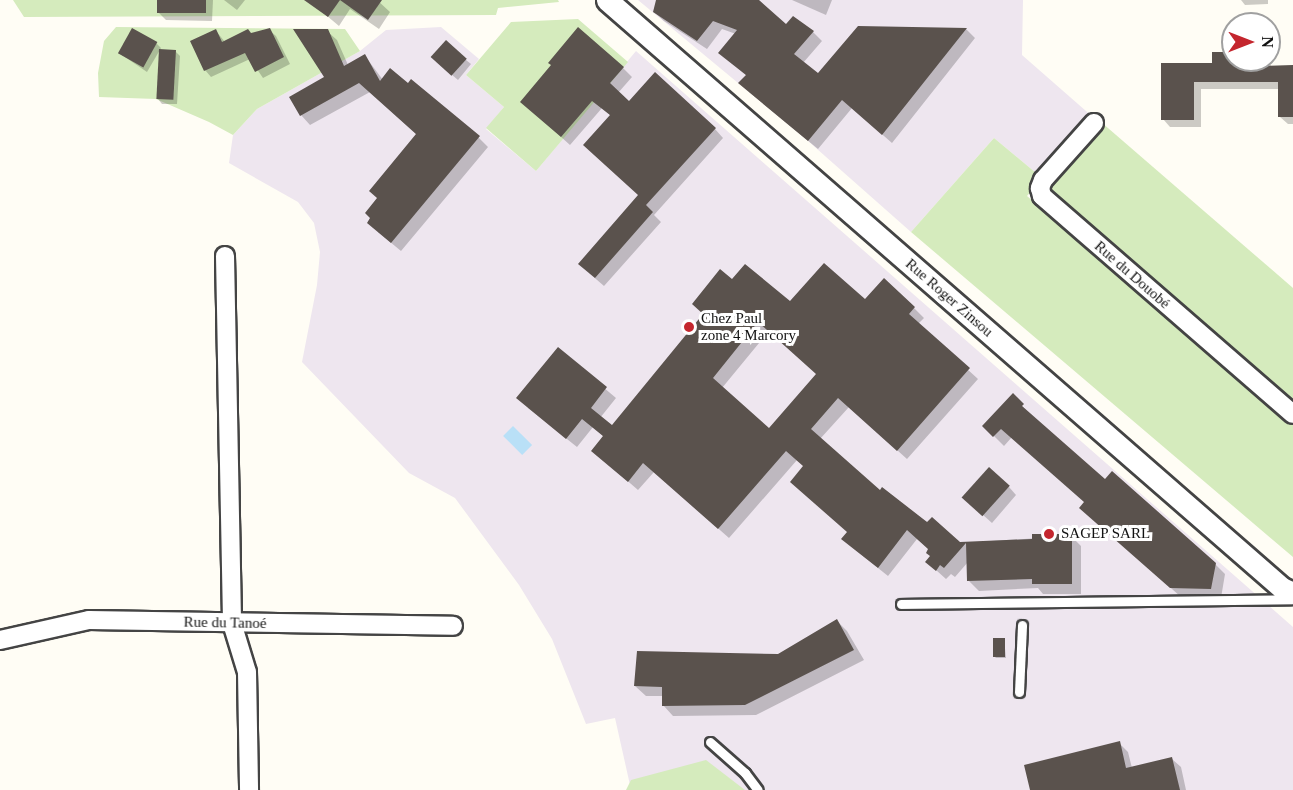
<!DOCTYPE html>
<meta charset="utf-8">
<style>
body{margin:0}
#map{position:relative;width:1293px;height:790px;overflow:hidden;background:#fffdf5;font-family:Georgia,serif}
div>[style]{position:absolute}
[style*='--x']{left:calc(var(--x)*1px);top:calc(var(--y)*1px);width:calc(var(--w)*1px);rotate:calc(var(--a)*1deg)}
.industrial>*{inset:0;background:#eee6ef}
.green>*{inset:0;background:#d5ebbd}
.water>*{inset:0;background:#b9e0f7;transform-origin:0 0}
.shadow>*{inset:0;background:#0003}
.building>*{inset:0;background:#5a524d;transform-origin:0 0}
.roads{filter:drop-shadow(2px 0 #444) drop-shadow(-2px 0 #444) drop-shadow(0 2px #444) drop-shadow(0 -2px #444)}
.service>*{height:9px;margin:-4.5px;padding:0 4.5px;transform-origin:4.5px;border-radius:4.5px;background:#fff}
.minor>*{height:18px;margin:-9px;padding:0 9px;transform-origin:9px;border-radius:9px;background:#fff}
.tertiary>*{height:21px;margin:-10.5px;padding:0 10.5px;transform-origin:10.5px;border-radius:10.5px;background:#fff}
.dots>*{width:16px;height:16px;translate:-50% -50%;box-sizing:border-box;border:3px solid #fff;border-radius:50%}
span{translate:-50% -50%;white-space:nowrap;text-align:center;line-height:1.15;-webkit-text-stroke:6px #fff;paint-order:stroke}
.street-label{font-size:15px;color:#111}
.poi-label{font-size:15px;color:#111}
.left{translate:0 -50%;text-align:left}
.north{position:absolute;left:1221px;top:12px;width:60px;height:60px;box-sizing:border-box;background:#fff;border:2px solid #a0a0a0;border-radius:50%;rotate:90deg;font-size:16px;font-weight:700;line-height:24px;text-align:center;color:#111}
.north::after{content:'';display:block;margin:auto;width:21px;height:27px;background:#c4262e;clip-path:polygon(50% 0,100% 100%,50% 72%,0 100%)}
</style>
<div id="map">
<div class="industrial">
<i style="clip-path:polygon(638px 0,1023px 0,1022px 55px,1094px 118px,1042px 178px,994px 138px,911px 232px,808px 141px)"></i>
<i style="clip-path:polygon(441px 27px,479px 59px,466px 75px,504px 107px,486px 129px,536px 171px,636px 51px,1293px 627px,1293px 790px,627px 790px,630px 785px,615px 718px,586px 724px,552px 639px,519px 585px,455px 498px,409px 473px,302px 362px,317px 285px,320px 252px,314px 223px,298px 202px,229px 163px,233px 135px,257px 109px,360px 51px,386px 30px)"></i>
</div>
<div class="green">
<i style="clip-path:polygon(13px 0,558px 0,559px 2px,498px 8px,496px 15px,24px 17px)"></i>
<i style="clip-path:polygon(578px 19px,628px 62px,536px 171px,486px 128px,504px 107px,466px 75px,511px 22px)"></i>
<i style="clip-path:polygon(116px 27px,345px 29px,360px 51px,257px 109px,233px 135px,209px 122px,156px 99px,99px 97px,98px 73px,104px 41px)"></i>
<i style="clip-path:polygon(1101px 122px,1293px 288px,1293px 402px,1045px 188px)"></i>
<i style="clip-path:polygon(994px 138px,1042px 178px,1027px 196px,1293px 423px,1293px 557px,911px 232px)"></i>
<i style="clip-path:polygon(706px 760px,745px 790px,626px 790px,631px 780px)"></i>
</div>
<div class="water">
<i style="left:513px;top:426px;width:27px;height:14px;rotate:45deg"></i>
</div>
<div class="shadow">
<i style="clip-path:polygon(159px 0,213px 0,212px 21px,166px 20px,158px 12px)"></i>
<i style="clip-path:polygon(224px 0,245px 0,237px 10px)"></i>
<i style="clip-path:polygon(317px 0,377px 0,390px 12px,379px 29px,350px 9px,339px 26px,314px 5px)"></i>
<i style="clip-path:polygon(658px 0,751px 0,786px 26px,813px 32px,822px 41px,803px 63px,818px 76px,859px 27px,966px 29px,975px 38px,892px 143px,852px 108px,818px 149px,749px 92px,747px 76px,720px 53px,736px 34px,722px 29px,707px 49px,664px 21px,654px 12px)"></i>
<i style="clip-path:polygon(792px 0,832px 0,826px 15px)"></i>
<i style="clip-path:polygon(1241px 0,1268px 0,1268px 4px,1245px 5px)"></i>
<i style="clip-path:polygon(269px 30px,276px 36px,290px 64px,263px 78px,250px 59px,211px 77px,205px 70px,216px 31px,225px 42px)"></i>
<i style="clip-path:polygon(327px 31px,337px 40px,348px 65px,365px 56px,383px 80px,479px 138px,488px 147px,401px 251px,378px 232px,379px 198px,417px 135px,370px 92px,310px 125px,301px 115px,326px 78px)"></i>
<i style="clip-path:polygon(156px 43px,161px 48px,147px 72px,119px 53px)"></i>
<i style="clip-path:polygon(175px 51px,180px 56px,177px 104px,162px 104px,158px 99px)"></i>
<i style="clip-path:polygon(1233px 53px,1233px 60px,1264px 60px,1265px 67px,1293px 66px,1293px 124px,1288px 124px,1280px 117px,1279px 89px,1201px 89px,1201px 127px,1170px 127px,1163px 119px,1163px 64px,1213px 64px)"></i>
<i style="clip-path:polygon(466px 60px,471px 64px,458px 80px,438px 63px)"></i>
<i style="clip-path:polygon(623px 68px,632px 77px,618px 93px,629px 103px,715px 129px,723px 138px,654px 215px,661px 222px,604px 286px,589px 273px,640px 196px,611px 116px,602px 108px,570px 145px,531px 110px)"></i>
<i style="clip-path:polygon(evenodd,732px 281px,790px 303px,865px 301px,914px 308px,924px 318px,918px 324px,978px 379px,907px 459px,849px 407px,820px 439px,880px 492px,960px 543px,1071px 536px,1081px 546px,1081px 594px,1043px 594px,1038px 588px,979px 591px,969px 581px,968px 562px,955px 577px,951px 574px,946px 579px,927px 562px,932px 556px,930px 550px,917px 539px,888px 576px,853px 548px,848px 532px,805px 467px,797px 460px,729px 538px,654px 472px,638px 490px,593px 451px,604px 437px,593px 427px,577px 447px,528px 408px,558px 349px,616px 398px,600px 418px,612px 427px,732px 281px,769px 331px,818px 374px,769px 430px,722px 388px,769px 331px)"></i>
<i style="clip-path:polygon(1013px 396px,1032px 417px,1105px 481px,1215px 564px,1225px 574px,1221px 598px,1181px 597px,1091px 517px,1086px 502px,1012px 437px,1004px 446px,984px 426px)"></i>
<i style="clip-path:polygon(1009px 487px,1016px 495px,992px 523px,972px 505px)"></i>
<i style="clip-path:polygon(837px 621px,847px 631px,864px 660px,756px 715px,673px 716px,663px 705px,663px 696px,646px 696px,635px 686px,778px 656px)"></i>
<i style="clip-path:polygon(1004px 639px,1006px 658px,996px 658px,994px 656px)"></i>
<i style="clip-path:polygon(1119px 743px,1128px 752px,1132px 768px,1172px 759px,1181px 767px,1186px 790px,1032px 790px)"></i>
</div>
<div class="building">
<i style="left:157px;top:0;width:49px;height:13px"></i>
<i style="clip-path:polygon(304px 0,340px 0,328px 17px)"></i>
<i style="clip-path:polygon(340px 0,382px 0,368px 20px)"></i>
<i style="clip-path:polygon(656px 0,759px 0,786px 24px,793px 16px,814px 31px,794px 54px,818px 73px,858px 26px,967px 28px,882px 135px,842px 100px,808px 141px,738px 83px,746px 75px,718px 53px,737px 30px,713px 21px,697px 41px,653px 12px)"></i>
<i style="clip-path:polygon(578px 27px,624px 67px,610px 83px,629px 101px,655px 72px,716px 128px,646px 205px,653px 212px,595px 278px,578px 264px,638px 195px,583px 145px,610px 115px,592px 101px,561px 137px,520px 102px,551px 65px,548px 63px)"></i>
<i style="left:132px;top:28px;width:29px;height:29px;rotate:29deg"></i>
<i style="clip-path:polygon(270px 28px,284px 57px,255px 72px,245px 53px,204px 71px,190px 41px,216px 29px,222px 42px,248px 29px,251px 33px)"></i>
<i style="clip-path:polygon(293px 29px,328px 29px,344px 66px,365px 54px,380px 81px,390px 68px,408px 83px,411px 79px,480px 136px,391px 243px,367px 223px,370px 218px,365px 213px,377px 198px,369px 191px,416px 134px,359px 83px,300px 116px,289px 97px,324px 77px)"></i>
<i style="left:446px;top:40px;width:28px;height:23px;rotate:42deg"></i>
<i style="left:159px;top:49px;width:17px;height:50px;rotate:3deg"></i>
<i style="clip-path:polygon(1212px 52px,1233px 52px,1233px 60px,1258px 60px,1258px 66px,1293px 65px,1293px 117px,1278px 117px,1278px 82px,1194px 82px,1194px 120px,1161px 120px,1161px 63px,1212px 63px)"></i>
<i style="clip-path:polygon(evenodd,824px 263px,865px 299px,884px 278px,915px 307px,909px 314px,970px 368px,897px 451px,838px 398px,811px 429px,880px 490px,882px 487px,927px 522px,932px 517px,960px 542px,1032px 539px,1032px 534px,1072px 534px,1072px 584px,1032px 584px,1032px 579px,967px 581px,966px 543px,944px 568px,940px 565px,936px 571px,925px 562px,930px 556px,926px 553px,928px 549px,907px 530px,878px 568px,841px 539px,847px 532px,790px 482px,803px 466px,786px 451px,718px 529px,643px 463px,628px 482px,591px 451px,603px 436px,582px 419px,566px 439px,516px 398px,558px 347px,607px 387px,591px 408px,612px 425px,703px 314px,692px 304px,720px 269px,732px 279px,745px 264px,790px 301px,824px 263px,758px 322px,816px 374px,769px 428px,713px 378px,758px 322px)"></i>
<i style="clip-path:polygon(1013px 393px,1024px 404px,1022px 406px,1105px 479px,1112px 471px,1216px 563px,1211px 589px,1170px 588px,1079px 508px,1084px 502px,1001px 429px,993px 437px,982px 426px)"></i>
<i style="left:989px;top:467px;width:28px;height:41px;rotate:42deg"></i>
<i style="clip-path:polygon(837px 619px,854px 650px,745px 705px,662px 706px,662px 687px,634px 686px,637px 651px,778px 654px)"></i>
<i style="left:993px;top:638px;width:12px;height:19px"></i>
<i style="clip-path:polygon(1120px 741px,1126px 768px,1172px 757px,1180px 790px,1030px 790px,1024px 765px)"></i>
</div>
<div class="roads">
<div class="service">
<i style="--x:901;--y:604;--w:390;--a:-0.7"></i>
<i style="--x:1019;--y:692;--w:67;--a:-87.4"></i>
<i style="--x:710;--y:742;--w:47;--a:41.5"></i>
<i style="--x:745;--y:773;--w:21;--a:53"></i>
</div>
<div class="minor">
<i style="--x:1094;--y:123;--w:76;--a:131.8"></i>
<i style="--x:1043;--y:180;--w:9;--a:111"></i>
<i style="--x:1040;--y:188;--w:8;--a:76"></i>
<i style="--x:1042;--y:196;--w:332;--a:41"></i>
<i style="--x:225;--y:256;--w:367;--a:88.9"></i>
<i style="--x:232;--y:623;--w:51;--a:73"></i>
<i style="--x:247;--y:672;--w:118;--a:89"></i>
<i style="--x:0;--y:640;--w:91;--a:-12.7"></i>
<i style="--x:89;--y:620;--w:364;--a:0.9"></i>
</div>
<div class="tertiary">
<i style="--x:607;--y:0;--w:895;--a:41.06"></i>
<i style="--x:1282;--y:588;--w:12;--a:24"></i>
</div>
</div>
<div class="dots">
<i style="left:689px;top:327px;background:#c4262e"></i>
<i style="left:1049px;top:534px;background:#c4262e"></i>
</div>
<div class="street-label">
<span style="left:1132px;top:275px;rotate:41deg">Rue du Douobé</span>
<span style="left:949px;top:298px;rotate:41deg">Rue Roger Zinsou</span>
<span style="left:225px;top:623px;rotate:1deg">Rue du Tanoé</span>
</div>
<div class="poi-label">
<span class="left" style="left:701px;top:327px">Chez Paul<br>zone 4 Marcory</span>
<span class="left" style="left:1061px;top:534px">SAGEP SARL</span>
</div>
<div class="north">N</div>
</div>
